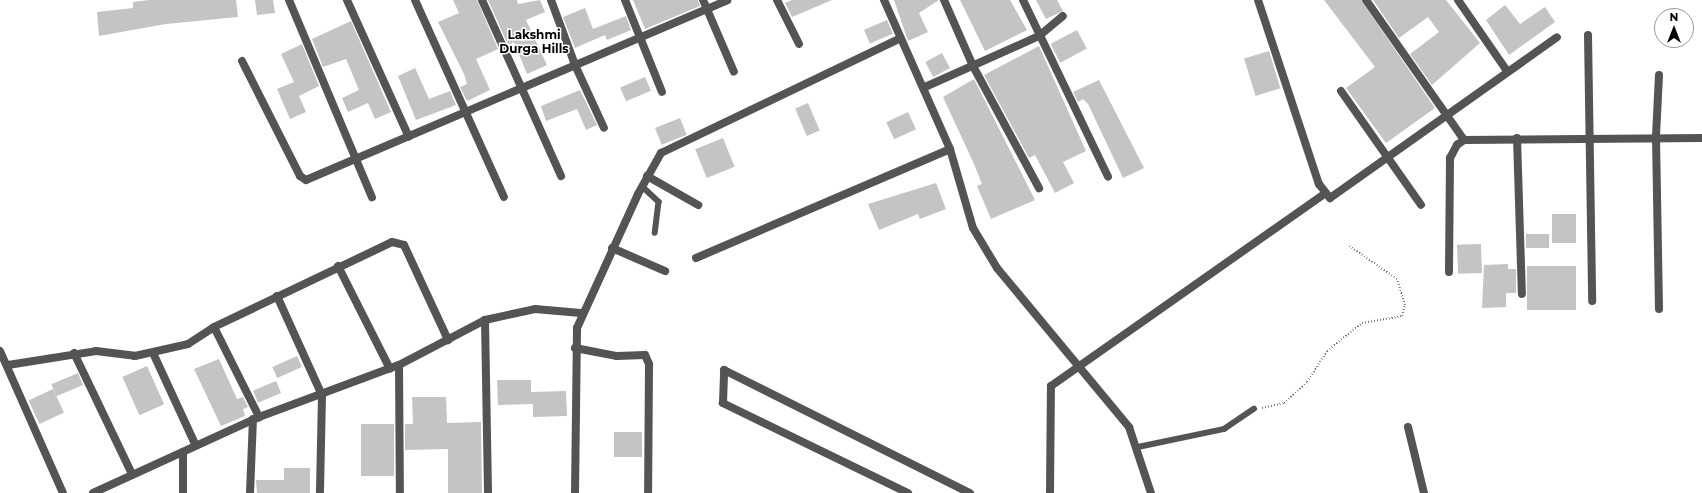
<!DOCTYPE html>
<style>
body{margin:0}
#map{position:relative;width:1702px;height:493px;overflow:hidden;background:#fff;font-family:Montserrat,sans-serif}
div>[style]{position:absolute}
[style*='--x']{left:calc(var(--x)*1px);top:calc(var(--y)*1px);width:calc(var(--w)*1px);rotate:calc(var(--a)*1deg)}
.building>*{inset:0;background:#c4c4c4;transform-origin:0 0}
.path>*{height:2px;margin-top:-1px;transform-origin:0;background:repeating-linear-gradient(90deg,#767676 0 1px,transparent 0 3px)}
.lane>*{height:5.5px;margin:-2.75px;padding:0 2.75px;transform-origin:2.75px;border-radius:2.75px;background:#545454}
.street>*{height:8px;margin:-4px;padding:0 4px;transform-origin:4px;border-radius:4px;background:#545454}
span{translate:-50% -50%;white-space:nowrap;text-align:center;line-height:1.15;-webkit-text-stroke:3px #fff;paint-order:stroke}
.neighbourhood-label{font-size:12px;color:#000;font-weight:700}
.north{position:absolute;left:1654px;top:8px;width:40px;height:40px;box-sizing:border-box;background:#fff;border:1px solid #999;border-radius:50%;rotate:0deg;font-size:11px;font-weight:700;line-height:16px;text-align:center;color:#000}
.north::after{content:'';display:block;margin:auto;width:14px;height:18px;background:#000;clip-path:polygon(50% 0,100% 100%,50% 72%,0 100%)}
</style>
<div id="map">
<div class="building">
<i style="clip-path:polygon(149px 0,236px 0,238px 17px,166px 24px,99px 36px,97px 12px,133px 8px,133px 2px)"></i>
<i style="clip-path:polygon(255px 0,273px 0,275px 13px,257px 15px)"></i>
<i style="clip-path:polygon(453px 0,477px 0,498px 49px,476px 59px,490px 90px,467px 101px,460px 87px,467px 84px,464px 74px,438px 22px,459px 13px)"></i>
<i style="clip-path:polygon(488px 0,517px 0,518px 4px,540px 0,545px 12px,526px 20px,547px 65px,527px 74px,514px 42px,508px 45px)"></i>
<i style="clip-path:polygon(633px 0,698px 0,700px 6px,645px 29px)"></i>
<i style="clip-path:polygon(792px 0,832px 0,792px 17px,785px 3px)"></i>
<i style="clip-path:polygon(894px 0,939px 0,919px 13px,928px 32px,908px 41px)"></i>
<i style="clip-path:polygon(960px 0,1010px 0,1027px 30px,985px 51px)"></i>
<i style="clip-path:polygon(1036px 0,1057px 0,1063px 11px,1046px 19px)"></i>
<i style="clip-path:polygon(1324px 0,1361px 0,1435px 108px,1386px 143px,1346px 88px,1375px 67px)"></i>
<i style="clip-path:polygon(1373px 0,1446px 0,1480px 43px,1432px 85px,1410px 54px,1439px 32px,1428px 17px,1399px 38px)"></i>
<i style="clip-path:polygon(1505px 5px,1520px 24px,1545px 7px,1555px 22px,1509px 55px,1486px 20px)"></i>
<i style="clip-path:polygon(585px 8px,593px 29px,626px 16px,631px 30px,607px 40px,605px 35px,575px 48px,563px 17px)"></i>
<i style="left:887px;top:20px;width:15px;height:25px;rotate:67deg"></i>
<i style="clip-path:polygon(351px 21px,391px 112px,375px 119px,368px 103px,348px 112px,342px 98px,359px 90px,346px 59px,323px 67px,312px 39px)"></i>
<i style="left:1077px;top:30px;width:21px;height:30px;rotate:62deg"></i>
<i style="clip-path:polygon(302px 44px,319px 86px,299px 96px,306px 112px,290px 119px,277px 89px,294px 82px,281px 54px)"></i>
<i style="clip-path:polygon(1039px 46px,1086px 151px,1063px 162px,1074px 183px,1055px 193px,1035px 155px,1029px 158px,984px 75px)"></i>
<i style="left:1269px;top:51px;width:39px;height:26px;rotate:73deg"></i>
<i style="left:942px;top:53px;width:17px;height:19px;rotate:62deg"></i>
<i style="clip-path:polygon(415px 68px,429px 99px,450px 91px,456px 105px,416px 120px,398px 76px)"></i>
<i style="left:645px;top:77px;width:15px;height:27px;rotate:67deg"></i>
<i style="clip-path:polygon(974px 79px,1035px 200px,991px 219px,977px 186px,982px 184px,974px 164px,943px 97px)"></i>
<i style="clip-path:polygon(1099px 80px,1144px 168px,1123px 178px,1088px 104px,1083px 99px,1078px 102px,1073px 92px)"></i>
<i style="clip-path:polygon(580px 90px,597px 125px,586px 130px,577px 109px,546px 121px,541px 106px)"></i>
<i style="left:808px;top:103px;width:30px;height:14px;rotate:67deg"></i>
<i style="left:908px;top:112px;width:19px;height:24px;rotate:65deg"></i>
<i style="left:680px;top:118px;width:18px;height:27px;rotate:68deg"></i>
<i style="left:723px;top:138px;width:31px;height:30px;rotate:68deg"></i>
<i style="clip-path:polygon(936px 183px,946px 209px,920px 219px,918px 214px,879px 230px,868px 204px)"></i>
<i style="left:1552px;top:214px;width:24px;height:29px"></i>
<i style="left:1549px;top:234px;width:14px;height:23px;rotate:90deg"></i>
<i style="left:1481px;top:244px;width:29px;height:24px;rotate:88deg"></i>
<i style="clip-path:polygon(1508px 264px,1508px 269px,1516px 269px,1516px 293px,1506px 293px,1506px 307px,1482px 308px,1484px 265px)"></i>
<i style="left:1576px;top:266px;width:44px;height:49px;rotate:90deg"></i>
<i style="left:297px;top:356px;width:12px;height:27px;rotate:66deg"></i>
<i style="clip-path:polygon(219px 359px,237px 399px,243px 397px,248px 407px,243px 409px,245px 416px,221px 426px,194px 369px)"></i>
<i style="left:147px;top:366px;width:42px;height:27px;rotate:66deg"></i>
<i style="left:78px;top:373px;width:13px;height:29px;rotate:67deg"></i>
<i style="clip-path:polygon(497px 380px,531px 380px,531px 392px,566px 391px,567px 416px,533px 417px,533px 404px,498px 405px)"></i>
<i style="left:276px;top:381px;width:13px;height:25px;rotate:67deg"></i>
<i style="left:53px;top:389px;width:26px;height:27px;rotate:65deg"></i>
<i style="clip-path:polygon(412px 397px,446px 397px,447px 423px,481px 422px,482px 493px,448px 493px,448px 449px,405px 450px,405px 424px,413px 424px)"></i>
<i style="left:394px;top:424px;width:52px;height:33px;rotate:90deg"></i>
<i style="left:614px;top:432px;width:28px;height:25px"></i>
<i style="clip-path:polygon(284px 468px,310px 468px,310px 493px,257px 493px,256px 480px,284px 480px)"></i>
</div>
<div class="path">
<i style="--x:1262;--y:408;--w:23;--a:-13"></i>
<i style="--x:1284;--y:403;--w:31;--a:-42"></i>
<i style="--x:1307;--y:382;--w:37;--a:-57"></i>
<i style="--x:1327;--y:351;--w:45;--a:-38.7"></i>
<i style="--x:1362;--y:323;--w:41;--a:-9.9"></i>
<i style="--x:1402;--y:316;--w:11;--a:-75"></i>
<i style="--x:1405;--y:305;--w:27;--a:-107"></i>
<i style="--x:1397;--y:279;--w:60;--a:-145.2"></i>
</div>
<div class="lane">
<i style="--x:642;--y:186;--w:23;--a:43"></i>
<i style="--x:659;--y:202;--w:31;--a:97"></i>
<i style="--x:1138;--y:447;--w:88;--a:-11.8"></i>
<i style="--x:1224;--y:429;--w:36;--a:-34"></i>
</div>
<div class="street">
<i style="--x:289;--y:0;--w:214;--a:67.2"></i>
<i style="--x:347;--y:0;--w:150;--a:65.7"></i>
<i style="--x:415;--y:0;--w:216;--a:65.7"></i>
<i style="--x:482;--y:0;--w:193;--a:65.8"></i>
<i style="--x:551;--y:0;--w:69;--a:69.7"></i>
<i style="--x:575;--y:65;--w:69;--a:65.3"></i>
<i style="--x:625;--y:0;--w:99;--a:68.1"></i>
<i style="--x:703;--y:0;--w:78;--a:66.7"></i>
<i style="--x:777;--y:0;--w:49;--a:63.4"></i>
<i style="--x:884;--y:0;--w:163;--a:66.1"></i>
<i style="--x:950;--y:149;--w:82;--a:73.8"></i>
<i style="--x:973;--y:228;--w:47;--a:59"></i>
<i style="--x:997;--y:268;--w:207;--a:50.3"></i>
<i style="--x:1129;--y:427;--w:70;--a:71.6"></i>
<i style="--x:944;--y:0;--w:72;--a:66.3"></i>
<i style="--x:973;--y:66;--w:139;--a:61.6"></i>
<i style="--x:1023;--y:0;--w:196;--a:64.3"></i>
<i style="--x:1258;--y:0;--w:194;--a:71.7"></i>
<i style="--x:1319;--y:184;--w:18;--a:52"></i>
<i style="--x:1330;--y:198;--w:278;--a:-35.3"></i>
<i style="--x:1366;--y:0;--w:171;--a:55"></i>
<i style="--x:1464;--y:140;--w:238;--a:-0.5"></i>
<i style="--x:1458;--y:0;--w:86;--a:55.4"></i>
<i style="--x:1588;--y:35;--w:266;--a:89.1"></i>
<i style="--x:242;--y:61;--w:129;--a:63.2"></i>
<i style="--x:300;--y:176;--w:7;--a:34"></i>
<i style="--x:306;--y:180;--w:458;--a:-23.1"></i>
<i style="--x:1659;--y:75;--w:62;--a:92.8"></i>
<i style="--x:1656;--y:137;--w:172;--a:89"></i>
<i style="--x:925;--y:87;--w:125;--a:-24.1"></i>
<i style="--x:1039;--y:36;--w:31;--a:-40"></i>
<i style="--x:1341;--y:91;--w:139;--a:54.9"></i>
<i style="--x:1517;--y:138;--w:156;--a:88.2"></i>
<i style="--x:647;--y:176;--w:59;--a:29.6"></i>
<i style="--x:612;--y:248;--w:58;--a:23.5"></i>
<i style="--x:696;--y:258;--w:276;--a:-23.2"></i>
<i style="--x:338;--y:266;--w:115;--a:63.2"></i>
<i style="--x:1449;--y:272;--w:114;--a:-89.5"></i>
<i style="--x:1450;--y:158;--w:15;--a:-62"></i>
<i style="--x:1457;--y:145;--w:9;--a:-36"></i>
<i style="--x:277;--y:296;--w:109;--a:65.6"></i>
<i style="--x:322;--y:395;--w:98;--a:91.2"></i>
<i style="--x:485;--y:320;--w:173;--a:89"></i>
<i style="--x:214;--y:327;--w:101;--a:63.4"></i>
<i style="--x:575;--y:348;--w:43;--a:10.8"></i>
<i style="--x:617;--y:356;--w:28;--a:-2"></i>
<i style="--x:645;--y:355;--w:10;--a:66"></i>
<i style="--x:649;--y:364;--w:129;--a:90.4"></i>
<i style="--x:0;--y:351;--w:155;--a:66.1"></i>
<i style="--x:74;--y:353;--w:132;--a:64.4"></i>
<i style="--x:153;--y:353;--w:100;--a:65.2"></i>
<i style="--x:8;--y:365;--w:89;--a:-9"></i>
<i style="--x:96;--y:351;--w:39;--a:7"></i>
<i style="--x:135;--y:356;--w:54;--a:-12.8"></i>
<i style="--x:188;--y:344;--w:31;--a:-33"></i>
<i style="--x:214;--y:327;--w:197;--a:-25.5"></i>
<i style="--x:392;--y:242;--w:12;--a:14"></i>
<i style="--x:404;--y:245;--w:105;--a:65.1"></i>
<i style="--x:399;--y:365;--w:128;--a:89.6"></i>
<i style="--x:1408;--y:427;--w:68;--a:76.4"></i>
<i style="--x:93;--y:493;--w:183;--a:-24.6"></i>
<i style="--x:259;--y:417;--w:149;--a:-20.4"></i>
<i style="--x:399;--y:365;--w:97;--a:-27.6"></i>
<i style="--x:485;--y:320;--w:51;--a:-12.4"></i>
<i style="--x:535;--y:309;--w:46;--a:5"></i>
<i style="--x:183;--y:493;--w:41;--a:-90"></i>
<i style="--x:250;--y:493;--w:74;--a:-87.7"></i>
<i style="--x:575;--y:493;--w:165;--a:-89.3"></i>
<i style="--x:577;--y:328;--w:147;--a:-65.5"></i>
<i style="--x:638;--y:194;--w:47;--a:-60.7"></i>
<i style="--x:661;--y:153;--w:264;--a:-25.6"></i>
<i style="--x:908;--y:493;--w:206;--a:-154.1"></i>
<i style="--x:723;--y:403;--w:33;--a:-88"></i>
<i style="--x:724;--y:370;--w:275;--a:26.6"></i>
<i style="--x:1050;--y:493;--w:107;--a:-89.5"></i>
<i style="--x:1051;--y:386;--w:334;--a:-35.1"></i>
</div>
<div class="neighbourhood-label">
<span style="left:534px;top:42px">Lakshmi<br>Durga Hills</span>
</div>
<div class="north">N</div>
</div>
